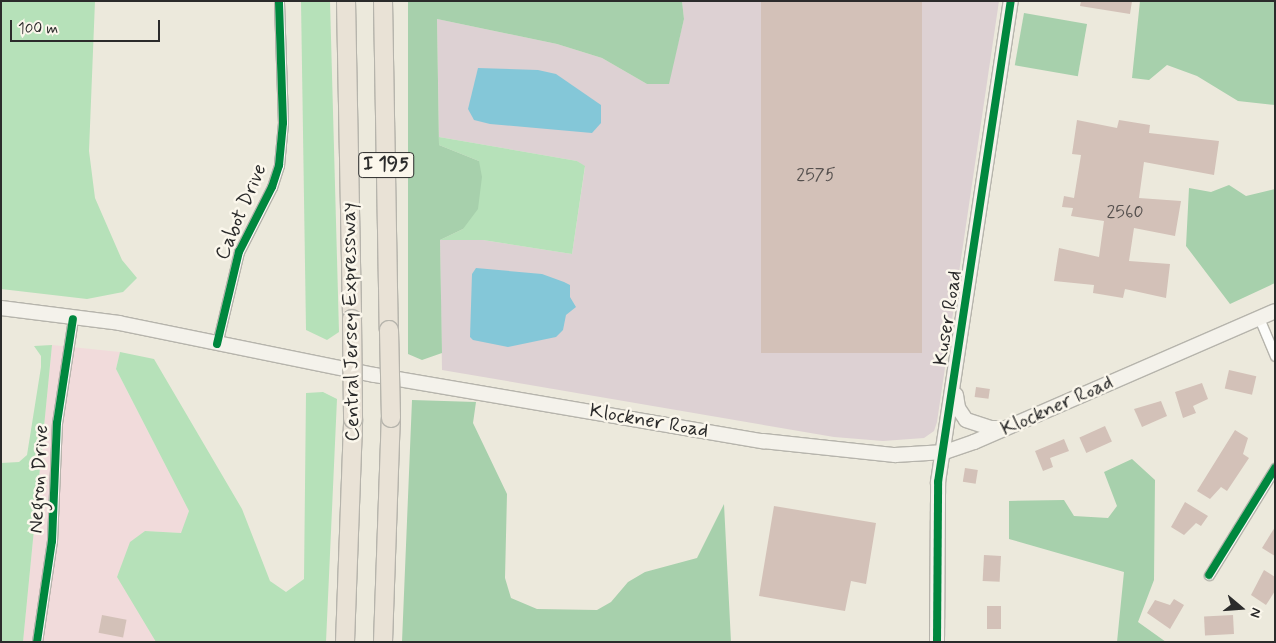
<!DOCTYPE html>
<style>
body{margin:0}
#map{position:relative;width:1276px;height:643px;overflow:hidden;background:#ece9dc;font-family:Mynerve,sans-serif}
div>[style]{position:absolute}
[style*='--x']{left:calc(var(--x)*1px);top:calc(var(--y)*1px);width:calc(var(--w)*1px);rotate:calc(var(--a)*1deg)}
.built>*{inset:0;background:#f1dbdb}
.industrial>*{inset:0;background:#ddd1d3}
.green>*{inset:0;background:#b6e1b9}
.forest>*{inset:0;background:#a7d0ac;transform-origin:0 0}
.water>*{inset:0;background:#84c7d8}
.building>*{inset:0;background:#d3c1b8;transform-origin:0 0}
.roads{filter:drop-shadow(1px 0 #b6b4ac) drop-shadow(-1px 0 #b6b4ac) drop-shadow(0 1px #b6b4ac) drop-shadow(0 -1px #b6b4ac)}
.street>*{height:9px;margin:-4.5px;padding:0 4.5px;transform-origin:4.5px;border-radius:4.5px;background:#fcfcfa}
.secondary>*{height:14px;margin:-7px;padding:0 7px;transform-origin:7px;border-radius:7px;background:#f4f2eb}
.highway>*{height:18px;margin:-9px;padding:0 9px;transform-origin:9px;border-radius:9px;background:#e9e2d6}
.bridges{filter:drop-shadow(1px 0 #b6b4ac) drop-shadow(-1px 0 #b6b4ac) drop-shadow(0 1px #b6b4ac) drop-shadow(0 -1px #b6b4ac)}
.highway-bridge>*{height:18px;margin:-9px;padding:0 9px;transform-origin:9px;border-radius:9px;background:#e9e2d6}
.cycleway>*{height:8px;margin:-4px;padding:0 4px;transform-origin:4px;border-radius:4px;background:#00873e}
span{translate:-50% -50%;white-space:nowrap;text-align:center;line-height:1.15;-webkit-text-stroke:5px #fbf7ec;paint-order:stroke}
.number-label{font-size:18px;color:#55504e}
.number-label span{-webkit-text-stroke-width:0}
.shield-label span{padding:1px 4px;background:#fbf7ec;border:1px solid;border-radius:4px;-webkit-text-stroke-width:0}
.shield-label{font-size:19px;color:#2b2b2b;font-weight:700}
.street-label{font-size:20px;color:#2b2b2b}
.frame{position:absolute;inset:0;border:2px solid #2b2b2b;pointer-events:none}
.north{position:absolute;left:1216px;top:583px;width:50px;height:50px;-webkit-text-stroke:4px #fbf7ec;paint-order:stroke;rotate:108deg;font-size:14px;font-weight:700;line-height:20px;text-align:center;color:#2b2b2b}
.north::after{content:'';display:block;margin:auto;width:18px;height:22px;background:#2b2b2b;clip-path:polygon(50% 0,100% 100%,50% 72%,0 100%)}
.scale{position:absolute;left:10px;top:20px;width:150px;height:22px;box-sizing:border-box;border:2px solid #2b2b2b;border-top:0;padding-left:6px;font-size:15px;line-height:18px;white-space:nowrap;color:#2b2b2b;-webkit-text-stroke:4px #fbf7ec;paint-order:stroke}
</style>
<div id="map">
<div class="built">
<i style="clip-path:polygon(52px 345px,120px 352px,116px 369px,189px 511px,182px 533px,145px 531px,117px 576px,156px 642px,23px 642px)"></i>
</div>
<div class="industrial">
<i style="clip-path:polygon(682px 1px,999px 1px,937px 422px,934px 431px,924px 438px,883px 441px,834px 437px,442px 370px,440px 240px,483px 240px,572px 254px,585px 167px,577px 161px,439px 137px,437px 19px,557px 44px,602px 58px,647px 84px,668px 84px,684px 19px)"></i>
</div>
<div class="green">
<i style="clip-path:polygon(1px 1px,95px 1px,89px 151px,95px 198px,122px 260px,137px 278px,123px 292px,87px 299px,1px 289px)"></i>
<i style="clip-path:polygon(301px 1px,330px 1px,339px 332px,327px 340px,306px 330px)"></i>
<i style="clip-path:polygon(439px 137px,577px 161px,585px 166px,572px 254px,483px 240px,440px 240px,463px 229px,479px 161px,439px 145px)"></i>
<i style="clip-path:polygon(52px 345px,23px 642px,1px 642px,1px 463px,19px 462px,27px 455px,41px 367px,41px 356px,34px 346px)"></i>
<i style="clip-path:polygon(120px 352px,154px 359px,242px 509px,270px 581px,286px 592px,304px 579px,306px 393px,323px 392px,337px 399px,326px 642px,156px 642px,117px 577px,130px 542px,145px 531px,181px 533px,189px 511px,116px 369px)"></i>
</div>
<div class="forest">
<i style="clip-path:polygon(408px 1px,682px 1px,684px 19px,669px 84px,647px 84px,602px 58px,557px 44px,437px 19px,439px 145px,479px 161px,482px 177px,478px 209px,463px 229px,440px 240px,442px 353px,422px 360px,408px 354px)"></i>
<i style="clip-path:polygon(1140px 1px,1275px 1px,1275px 105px,1238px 101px,1197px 76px,1167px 65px,1149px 80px,1132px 78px)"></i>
<i style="left:1024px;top:13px;width:64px;height:53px;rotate:10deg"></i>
<i style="clip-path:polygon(1229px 185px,1246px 196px,1275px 189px,1275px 283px,1230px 304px,1186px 246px,1189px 188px,1211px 192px)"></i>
<i style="clip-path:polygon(412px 400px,476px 402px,473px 423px,507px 494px,505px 578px,511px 598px,537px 609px,597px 610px,611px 602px,628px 582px,645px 572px,697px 558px,724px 504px,731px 642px,402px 642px)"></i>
<i style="clip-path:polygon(1132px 459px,1155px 480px,1154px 580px,1138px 622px,1166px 642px,1117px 642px,1124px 572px,1009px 539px,1009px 501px,1064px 500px,1074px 516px,1108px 518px,1117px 506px,1104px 472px)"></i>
</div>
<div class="water">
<i style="clip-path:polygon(478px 68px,538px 70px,556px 74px,601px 105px,601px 123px,592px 133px,490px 124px,474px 120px,468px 109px)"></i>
<i style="clip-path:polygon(476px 268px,542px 274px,564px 282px,570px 285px,570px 297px,576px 307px,566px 315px,563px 330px,556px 337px,508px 347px,473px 340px,470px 337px,472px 274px)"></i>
</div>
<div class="building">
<i style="left:761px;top:1px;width:161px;height:352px"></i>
<i style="clip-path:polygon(1081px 1px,1132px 1px,1130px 14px,1080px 6px)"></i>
<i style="clip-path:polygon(1077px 120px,1117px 128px,1119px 120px,1150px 125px,1149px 133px,1219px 141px,1214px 175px,1144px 162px,1139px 198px,1181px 201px,1175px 236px,1134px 228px,1129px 261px,1170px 264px,1166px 298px,1125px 289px,1123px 298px,1093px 293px,1094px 285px,1054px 281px,1059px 248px,1099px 257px,1104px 221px,1071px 216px,1073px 208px,1062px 207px,1064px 196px,1074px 198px,1081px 155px,1072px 154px)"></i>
<i style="left:1229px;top:370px;width:28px;height:19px;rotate:13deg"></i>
<i style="clip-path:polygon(1202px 383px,1208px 399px,1193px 406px,1196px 413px,1183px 418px,1175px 392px)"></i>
<i style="left:976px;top:387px;width:14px;height:10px;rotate:8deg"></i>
<i style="clip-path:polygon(1161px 401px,1167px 416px,1142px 427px,1134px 409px)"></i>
<i style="left:1105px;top:426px;width:17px;height:28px;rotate:66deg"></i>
<i style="clip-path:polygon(1235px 430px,1248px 438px,1243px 454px,1249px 458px,1227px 491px,1221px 487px,1210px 499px,1197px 491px)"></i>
<i style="clip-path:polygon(1064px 439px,1069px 451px,1050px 458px,1053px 467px,1043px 471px,1035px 451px)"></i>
<i style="left:965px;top:468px;width:13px;height:14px;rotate:9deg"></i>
<i style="clip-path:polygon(1185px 502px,1208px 516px,1201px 526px,1196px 523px,1184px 535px,1171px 527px)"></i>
<i style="clip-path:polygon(774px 506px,876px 523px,866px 584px,851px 581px,845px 611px,759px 596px)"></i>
<i style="clip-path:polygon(1275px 527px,1275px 556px,1262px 548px)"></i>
<i style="left:984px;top:555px;width:17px;height:26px;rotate:3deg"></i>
<i style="clip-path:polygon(1264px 570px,1275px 577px,1275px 591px,1266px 605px,1251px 595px)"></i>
<i style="clip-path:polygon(1174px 599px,1184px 605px,1170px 629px,1147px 613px,1155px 600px,1170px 605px)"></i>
<i style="left:987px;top:606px;width:14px;height:23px"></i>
<i style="left:102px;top:615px;width:25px;height:18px;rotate:11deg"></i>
<i style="left:1233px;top:615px;width:19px;height:29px;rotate:87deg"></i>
</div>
<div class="roads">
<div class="street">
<i style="--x:1259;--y:318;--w:41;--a:67.2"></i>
<i style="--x:217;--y:344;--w:95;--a:-76.6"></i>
<i style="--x:239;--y:252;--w:73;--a:-63.1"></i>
<i style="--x:272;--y:187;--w:23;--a:-72"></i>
<i style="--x:279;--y:165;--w:42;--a:-84.6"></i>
<i style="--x:283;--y:123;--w:122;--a:-91.9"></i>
<i style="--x:1209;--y:575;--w:126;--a:-58.3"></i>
<i style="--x:37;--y:642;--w:102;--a:-81.6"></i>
<i style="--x:52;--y:541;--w:118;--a:-87.6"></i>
<i style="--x:57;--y:423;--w:105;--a:-81.3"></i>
</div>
<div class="secondary">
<i style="--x:1;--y:308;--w:119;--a:7.2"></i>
<i style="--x:119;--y:323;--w:261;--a:11.5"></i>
<i style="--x:375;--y:375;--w:394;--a:9.7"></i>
<i style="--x:763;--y:441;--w:133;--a:6.1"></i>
<i style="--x:895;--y:455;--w:50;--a:-3.4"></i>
<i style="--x:945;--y:452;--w:31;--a:-19"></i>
<i style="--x:974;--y:442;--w:328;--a:-23.5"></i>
<i style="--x:956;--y:395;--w:13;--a:81"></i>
<i style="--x:958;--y:408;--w:14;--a:56"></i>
<i style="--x:966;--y:420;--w:25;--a:18"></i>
<i style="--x:990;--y:428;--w:12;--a:0"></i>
<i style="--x:937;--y:642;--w:160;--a:-89.6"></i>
<i style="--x:938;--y:482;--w:487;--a:-81.4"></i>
</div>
<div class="highway">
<i style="--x:346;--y:1;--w:318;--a:88.9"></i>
<i style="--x:383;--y:1;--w:329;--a:89"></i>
<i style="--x:345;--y:642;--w:223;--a:-87.9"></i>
<i style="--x:383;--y:642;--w:224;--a:-88"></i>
</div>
</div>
<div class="bridges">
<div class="highway-bridge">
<i style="--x:352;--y:319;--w:100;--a:89.4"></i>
<i style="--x:389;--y:330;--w:88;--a:88.7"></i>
</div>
</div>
<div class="cycleway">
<i style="--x:217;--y:344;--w:95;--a:-76.6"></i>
<i style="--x:239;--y:252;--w:73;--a:-63.1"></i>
<i style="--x:272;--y:187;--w:23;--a:-72"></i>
<i style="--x:279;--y:165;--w:42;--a:-84.6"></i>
<i style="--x:283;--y:123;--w:122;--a:-91.9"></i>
<i style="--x:1209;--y:575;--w:126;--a:-58.3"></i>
<i style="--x:37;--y:642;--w:102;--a:-81.6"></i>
<i style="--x:52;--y:541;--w:118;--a:-87.6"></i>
<i style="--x:57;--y:423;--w:105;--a:-81.3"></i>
<i style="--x:937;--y:642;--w:160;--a:-89.6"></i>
<i style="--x:938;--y:482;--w:487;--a:-81.4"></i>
</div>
<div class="number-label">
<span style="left:816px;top:175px">2575</span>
<span style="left:1125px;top:212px">2560</span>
</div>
<div class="shield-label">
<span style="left:386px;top:165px">I 195</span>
</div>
<div class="street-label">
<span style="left:241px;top:212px;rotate:-67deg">Cabot Drive</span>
<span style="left:948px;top:318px;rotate:-81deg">Kuser Road</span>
<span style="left:351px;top:322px;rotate:-91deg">Central Jersey Expressway</span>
<span style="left:1057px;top:406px;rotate:-24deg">Klockner Road</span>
<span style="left:649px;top:421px;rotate:10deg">Klockner Road</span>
<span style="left:39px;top:479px;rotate:-87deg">Negron Drive</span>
</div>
<div class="frame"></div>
<div class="north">N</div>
<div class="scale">100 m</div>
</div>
